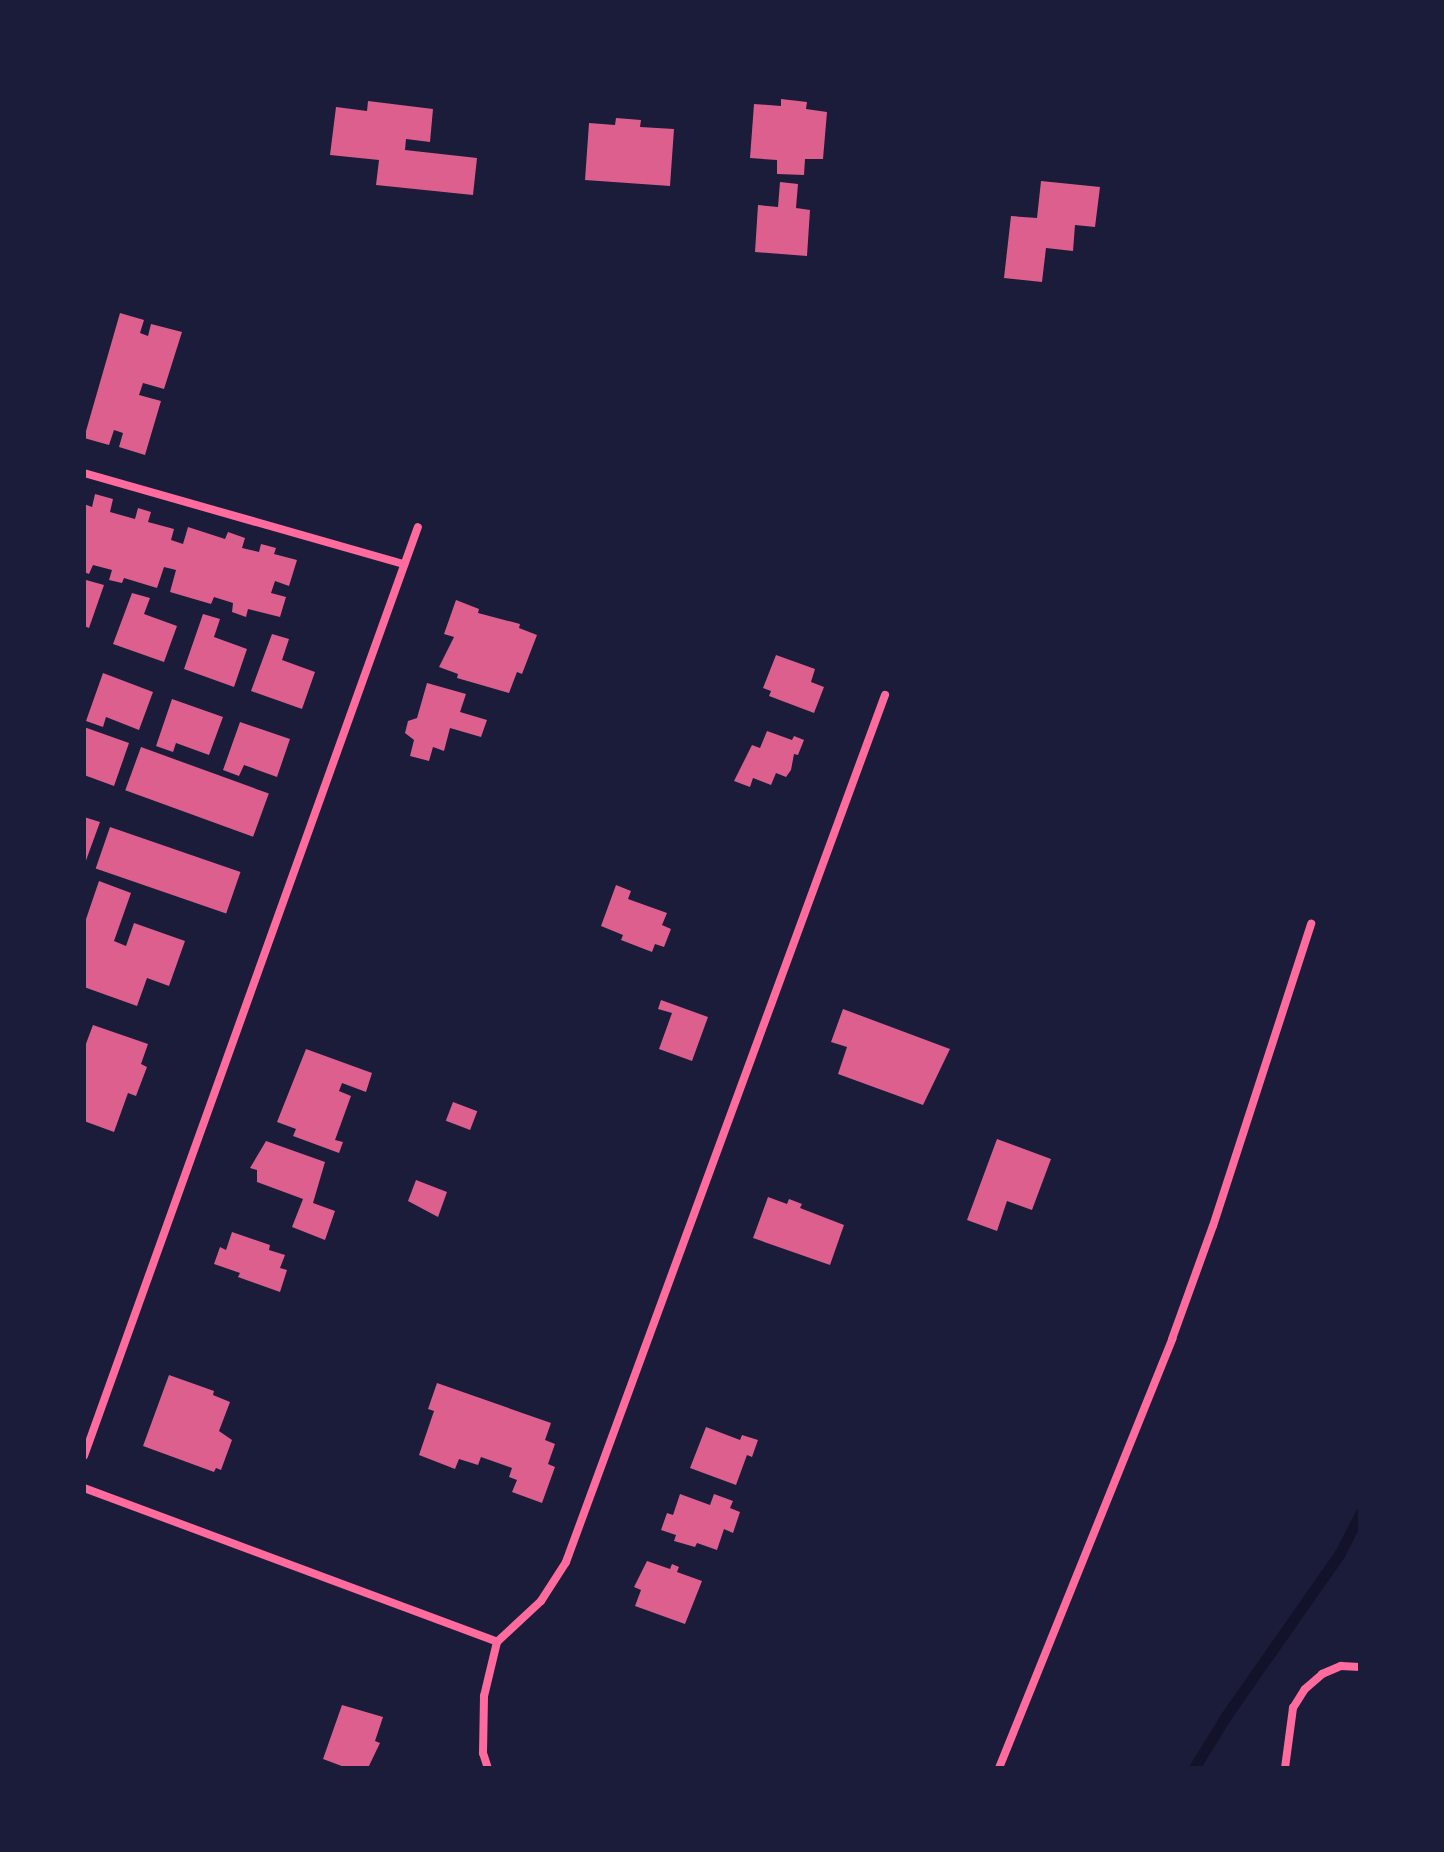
<!DOCTYPE html>
<style>
body{margin:0}
#map{position:relative;width:1444px;height:1852px;overflow:hidden;background:#1b1b3a;font-family:"PT Sans",sans-serif}
div>[style]{position:absolute}
[style*='--x']{left:calc(var(--x)*1px);top:calc(var(--y)*1px);width:calc(var(--w)*1px);rotate:calc(var(--a)*1deg)}
.stream>*{height:11px;margin:-5.5px;padding:0 5.5px;transform-origin:5.5px;border-radius:5.5px;background:#12122b}
.building>*{inset:0;background:#dd5f8e;transform-origin:0 0}
.minor>*{height:8px;margin:-4px;padding:0 4px;transform-origin:4px;border-radius:4px;background:#ff6b9d}
span{translate:-50% -50%;white-space:nowrap;text-align:center;line-height:1.15;-webkit-text-stroke:8px #1b1b3a;paint-order:stroke}
.frame{position:absolute;inset:0;border:86px solid #1b1b3a;pointer-events:none}
</style>
<div id="map">
<div class="stream">
<i style="--x:1194;--y:1768;--w:61;--a:-58.4"></i>
<i style="--x:1226;--y:1716;--w:199;--a:-55"></i>
<i style="--x:1340;--y:1553;--w:44;--a:-62.9"></i>
</div>
<div class="building">
<i style="clip-path:polygon(781px 99px,807px 102px,806px 109px,827px 112px,823px 159px,805px 159px,804px 175px,777px 174px,777px 160px,750px 158px,754px 104px,781px 106px)"></i>
<i style="clip-path:polygon(368px 101px,433px 109px,430px 142px,406px 139px,405px 150px,477px 158px,473px 195px,376px 185px,379px 160px,330px 155px,336px 107px,367px 111px)"></i>
<i style="clip-path:polygon(616px 118px,641px 120px,640px 127px,674px 129px,670px 186px,585px 180px,589px 123px,615px 125px)"></i>
<i style="clip-path:polygon(1041px 181px,1100px 187px,1095px 227px,1075px 225px,1073px 251px,1046px 248px,1042px 282px,1004px 278px,1011px 216px,1037px 218px)"></i>
<i style="clip-path:polygon(780px 182px,798px 184px,796px 208px,810px 210px,807px 256px,755px 252px,758px 205px,778px 207px)"></i>
<i style="clip-path:polygon(120px 313px,144px 320px,140px 333px,148px 336px,151px 324px,182px 332px,164px 389px,143px 383px,139px 395px,161px 401px,145px 455px,119px 447px,123px 433px,114px 430px,109px 445px,84px 438px)"></i>
<i style="clip-path:polygon(95px 494px,113px 499px,110px 512px,135px 519px,138px 508px,151px 512px,148px 522px,174px 529px,171px 540px,183px 544px,188px 527px,225px 539px,228px 532px,245px 538px,242px 548px,259px 552px,261px 544px,276px 548px,274px 554px,297px 560px,289px 586px,275px 581px,271px 593px,286px 597px,280px 617px,248px 609px,246px 617px,232px 612px,233px 603px,214px 597px,211px 604px,170px 592px,176px 570px,164px 567px,157px 588px,124px 578px,122px 583px,109px 580px,112px 570px,93px 565px,89px 574px,84px 572px,84px 504px,92px 507px)"></i>
<i style="clip-path:polygon(86px 580px,104px 585px,89px 628px,84px 626px)"></i>
<i style="clip-path:polygon(132px 593px,150px 598px,144px 614px,177px 626px,164px 662px,113px 644px)"></i>
<i style="clip-path:polygon(456px 600px,479px 609px,478px 613px,520px 624px,519px 628px,537px 635px,522px 674px,517px 672px,509px 693px,457px 678px,458px 674px,439px 667px,454px 637px,444px 634px)"></i>
<i style="clip-path:polygon(203px 614px,220px 619px,214px 637px,247px 649px,234px 687px,184px 669px)"></i>
<i style="clip-path:polygon(272px 634px,289px 639px,282px 660px,315px 672px,302px 709px,251px 691px)"></i>
<i style="clip-path:polygon(776px 655px,815px 669px,811px 682px,824px 687px,814px 713px,769px 696px,771px 691px,763px 688px)"></i>
<i style="clip-path:polygon(103px 673px,153px 692px,139px 730px,106px 717px,103px 727px,86px 721px)"></i>
<i style="clip-path:polygon(427px 683px,466px 694px,460px 712px,487px 720px,481px 737px,450px 728px,444px 751px,433px 747px,429px 761px,410px 756px,414px 740px,405px 733px,408px 721px,417px 718px)"></i>
<i style="clip-path:polygon(172px 699px,223px 717px,209px 755px,176px 743px,173px 752px,156px 746px)"></i>
<i style="clip-path:polygon(240px 722px,290px 739px,277px 777px,244px 765px,239px 776px,223px 770px)"></i>
<i style="clip-path:polygon(84px 727px,129px 743px,114px 786px,84px 775px)"></i>
<i style="clip-path:polygon(767px 731px,792px 740px,794px 736px,804px 740px,798px 755px,794px 754px,791px 770px,786px 777px,776px 773px,771px 785px,753px 778px,750px 787px,734px 781px,752px 745px,760px 748px)"></i>
<i style="left:141px;top:747px;width:136px;height:46px;rotate:20deg"></i>
<i style="clip-path:polygon(84px 817px,100px 822px,84px 866px)"></i>
<i style="left:110px;top:827px;width:138px;height:44px;rotate:19deg"></i>
<i style="clip-path:polygon(99px 881px,131px 893px,114px 941px,126px 946px,134px 923px,185px 941px,169px 986px,147px 978px,137px 1006px,84px 987px,84px 925px)"></i>
<i style="clip-path:polygon(616px 885px,631px 891px,628px 899px,667px 913px,662px 925px,671px 929px,664px 947px,655px 944px,652px 952px,621px 940px,623px 935px,601px 926px)"></i>
<i style="clip-path:polygon(661px 1000px,708px 1017px,692px 1061px,659px 1049px,672px 1013px,658px 1009px)"></i>
<i style="clip-path:polygon(843px 1009px,950px 1049px,923px 1105px,838px 1074px,847px 1047px,831px 1042px)"></i>
<i style="clip-path:polygon(93px 1025px,148px 1044px,141px 1064px,147px 1067px,136px 1096px,128px 1093px,114px 1132px,84px 1121px,84px 1049px)"></i>
<i style="clip-path:polygon(306px 1049px,372px 1073px,366px 1092px,342px 1083px,339px 1091px,351px 1096px,335px 1140px,343px 1142px,339px 1153px,293px 1136px,296px 1129px,277px 1122px)"></i>
<i style="left:453px;top:1102px;width:26px;height:20px;rotate:21deg"></i>
<i style="clip-path:polygon(997px 1139px,1051px 1159px,1032px 1210px,1007px 1201px,997px 1231px,967px 1220px)"></i>
<i style="clip-path:polygon(266px 1141px,325px 1162px,313px 1203px,335px 1211px,325px 1240px,292px 1227px,303px 1199px,257px 1182px,257px 1170px,250px 1168px)"></i>
<i style="clip-path:polygon(416px 1180px,447px 1192px,438px 1217px,408px 1201px)"></i>
<i style="clip-path:polygon(768px 1197px,787px 1204px,789px 1199px,802px 1204px,800px 1208px,844px 1225px,830px 1265px,753px 1238px)"></i>
<i style="clip-path:polygon(232px 1232px,270px 1245px,269px 1250px,285px 1255px,280px 1268px,287px 1270px,280px 1292px,238px 1277px,240px 1273px,214px 1264px,220px 1247px,226px 1250px)"></i>
<i style="clip-path:polygon(169px 1375px,214px 1391px,213px 1395px,230px 1402px,219px 1431px,232px 1440px,221px 1470px,216px 1468px,214px 1472px,143px 1446px)"></i>
<i style="clip-path:polygon(437px 1383px,551px 1423px,545px 1440px,555px 1444px,548px 1464px,555px 1467px,542px 1503px,512px 1492px,517px 1480px,509px 1477px,512px 1468px,481px 1457px,478px 1465px,459px 1459px,455px 1469px,419px 1455px,434px 1411px,428px 1409px)"></i>
<i style="clip-path:polygon(706px 1427px,740px 1440px,742px 1435px,758px 1440px,752px 1457px,747px 1455px,736px 1485px,690px 1468px)"></i>
<i style="clip-path:polygon(680px 1494px,710px 1505px,714px 1494px,733px 1501px,730px 1508px,740px 1512px,733px 1533px,724px 1529px,717px 1550px,697px 1543px,695px 1547px,674px 1541px,676px 1535px,661px 1530px,667px 1513px,673px 1515px)"></i>
<i style="clip-path:polygon(647px 1561px,670px 1569px,672px 1564px,679px 1567px,677px 1572px,702px 1581px,685px 1624px,635px 1606px,641px 1590px,634px 1587px)"></i>
<i style="clip-path:polygon(342px 1705px,383px 1717px,375px 1741px,380px 1743px,368px 1768px,347px 1768px,323px 1759px)"></i>
</div>
<div class="minor">
<i style="--x:84;--y:473;--w:333;--a:15.9"></i>
<i style="--x:84;--y:1456;--w:987;--a:-70.23"></i>
<i style="--x:84;--y:1488;--w:441;--a:20.4"></i>
<i style="--x:497;--y:1642;--w:56;--a:103.5"></i>
<i style="--x:484;--y:1696;--w:57;--a:91"></i>
<i style="--x:483;--y:1753;--w:16;--a:72"></i>
<i style="--x:497;--y:1642;--w:60;--a:-43"></i>
<i style="--x:541;--y:1601;--w:46;--a:-57.3"></i>
<i style="--x:566;--y:1562;--w:924;--a:-69.8"></i>
<i style="--x:999;--y:1768;--w:463;--a:-68"></i>
<i style="--x:1172;--y:1339;--w:120;--a:-70.1"></i>
<i style="--x:1213;--y:1226;--w:318;--a:-72"></i>
<i style="--x:1285;--y:1768;--w:61;--a:-82.4"></i>
<i style="--x:1293;--y:1708;--w:22;--a:-58"></i>
<i style="--x:1305;--y:1689;--w:23;--a:-41"></i>
<i style="--x:1322;--y:1674;--w:21;--a:-23"></i>
<i style="--x:1341;--y:1666;--w:19;--a:3"></i>
</div>
<div class="frame"></div>
</div>
